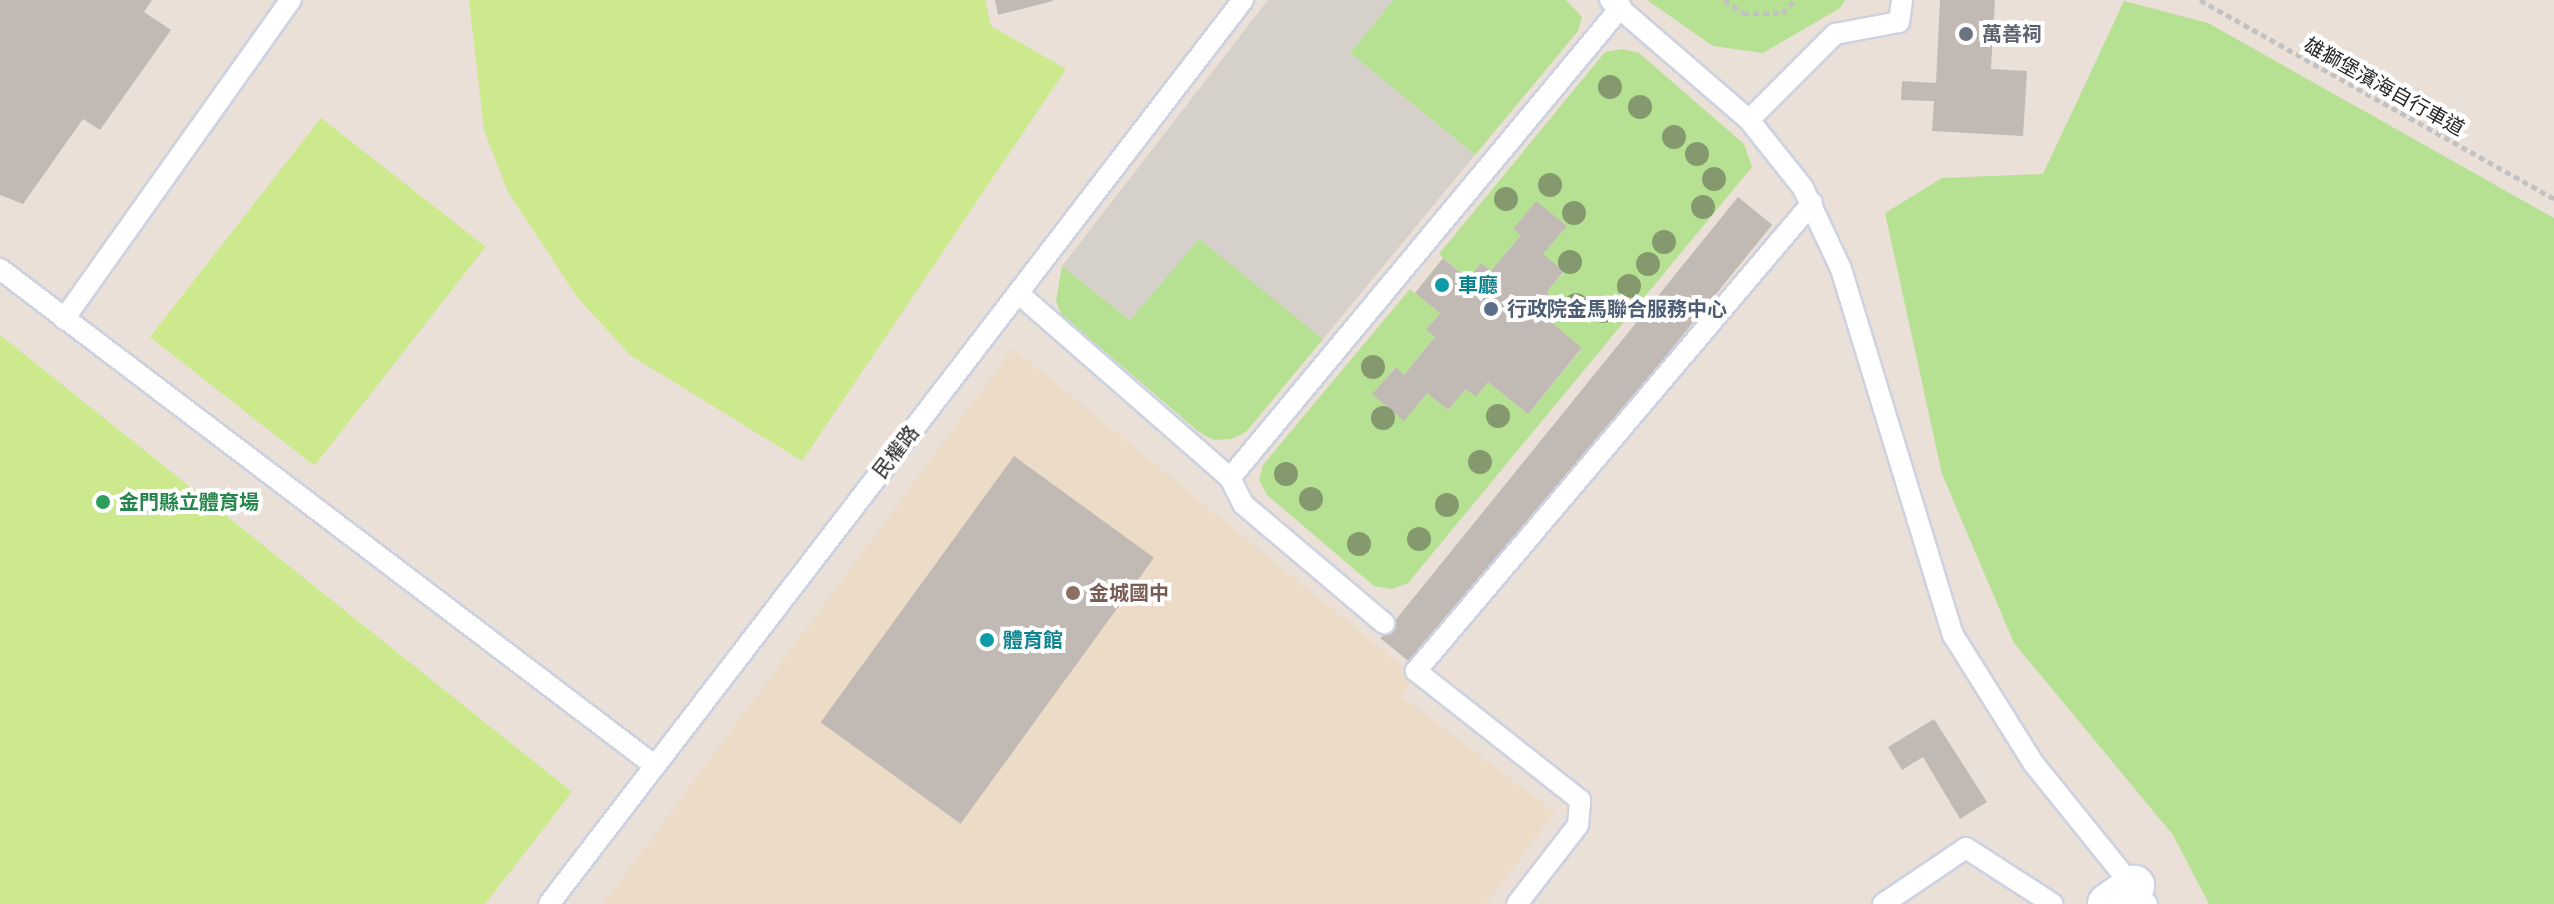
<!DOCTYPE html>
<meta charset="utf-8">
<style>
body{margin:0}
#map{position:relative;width:2554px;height:904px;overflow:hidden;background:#eae0d7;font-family:"DM Sans","Noto Sans TC",sans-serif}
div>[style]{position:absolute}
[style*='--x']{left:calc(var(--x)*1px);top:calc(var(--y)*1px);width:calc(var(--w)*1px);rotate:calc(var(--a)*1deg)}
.education>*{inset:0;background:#ecdbc6}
.green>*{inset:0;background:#b6e192}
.pitch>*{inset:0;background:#cce98e;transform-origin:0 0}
.plaza>*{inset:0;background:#d5d0ca}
.building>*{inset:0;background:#c1bab4;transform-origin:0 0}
.path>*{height:5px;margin-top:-2.5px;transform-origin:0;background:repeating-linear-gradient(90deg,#c2c2c2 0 6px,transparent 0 10px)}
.roads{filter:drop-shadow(2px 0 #cdd2e0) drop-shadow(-2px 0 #cdd2e0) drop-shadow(0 2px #cdd2e0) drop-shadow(0 -2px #cdd2e0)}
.service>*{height:20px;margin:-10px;padding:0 10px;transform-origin:10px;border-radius:10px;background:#fff}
.minor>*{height:40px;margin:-20px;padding:0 20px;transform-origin:20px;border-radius:20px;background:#fff}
.trees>*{width:24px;height:24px;margin:-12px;border-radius:50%;background:#849a6e}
.dots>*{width:22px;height:22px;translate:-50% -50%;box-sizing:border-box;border:4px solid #fff;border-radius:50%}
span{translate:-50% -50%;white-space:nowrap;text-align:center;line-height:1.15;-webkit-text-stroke:8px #fff;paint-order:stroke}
.worship-label{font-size:20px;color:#5b616d;font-weight:700}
.left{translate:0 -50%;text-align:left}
.street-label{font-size:20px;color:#262626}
.culture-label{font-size:20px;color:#0d838f;font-weight:700}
.service-label{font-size:20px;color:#4e5e75;font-weight:700}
.leisure-label{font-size:20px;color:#27864d;font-weight:700}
.education-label{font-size:20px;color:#785e54;font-weight:700}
</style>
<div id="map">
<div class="education">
<i style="clip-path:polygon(1013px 348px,1415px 677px,1401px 696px,1555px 812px,1486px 904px,603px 904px)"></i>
</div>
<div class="green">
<i style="clip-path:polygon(1393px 0,1566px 0,1582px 17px,1578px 31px,1475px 155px,1350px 53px)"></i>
<i style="clip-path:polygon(1647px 0,1845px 0,1840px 8px,1763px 53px,1713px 46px)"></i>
<i style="clip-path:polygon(2124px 1px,2208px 23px,2554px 218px,2554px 904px,2209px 904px,2173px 835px,2014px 643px,1942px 474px,1885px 213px,1942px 178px,2043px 174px)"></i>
<i style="clip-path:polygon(1622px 49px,1639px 53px,1744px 144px,1752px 167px,1408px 583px,1391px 589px,1374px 586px,1267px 495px,1259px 480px,1263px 465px,1410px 289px,1440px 313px,1426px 330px,1435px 337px,1404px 375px,1395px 367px,1373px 394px,1404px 420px,1427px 393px,1448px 410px,1466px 389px,1476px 396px,1488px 382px,1528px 414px,1582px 349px,1543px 315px,1556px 301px,1547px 292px,1564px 272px,1543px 254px,1566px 226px,1536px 201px,1514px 229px,1521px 235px,1491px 271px,1468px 279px,1439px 254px,1605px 52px)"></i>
<i style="clip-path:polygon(1199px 238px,1323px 339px,1246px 432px,1231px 439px,1214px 440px,1199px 432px,1061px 314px,1056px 301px,1062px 266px,1130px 320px)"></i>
</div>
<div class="pitch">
<i style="clip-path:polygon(469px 0,985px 0,991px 26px,1066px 69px,802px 461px,630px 355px,577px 297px,508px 192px,484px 130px)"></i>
<i style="left:321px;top:118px;width:209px;height:278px;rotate:38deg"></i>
<i style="clip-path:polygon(0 335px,572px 792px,485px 904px,0 904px)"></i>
</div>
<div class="plaza">
<i style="clip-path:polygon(1268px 0,1393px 0,1350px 53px,1475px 155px,1323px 339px,1199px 239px,1130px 320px,1062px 266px)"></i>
</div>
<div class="building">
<i style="clip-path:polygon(0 0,152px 0,144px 12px,171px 30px,100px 130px,83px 119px,23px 204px,0 195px)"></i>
<i style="clip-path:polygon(995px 0,1053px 0,1053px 1px,998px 15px)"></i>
<i style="clip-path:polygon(1940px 0,1995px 0,1991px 69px,2027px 71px,2023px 136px,1932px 131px,1934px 101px,1901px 100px,1902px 81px,1936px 83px)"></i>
<i style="left:1738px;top:197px;width:44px;height:568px;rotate:39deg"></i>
<i style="clip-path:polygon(1536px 201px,1567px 226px,1543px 254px,1564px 271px,1547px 292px,1556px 301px,1543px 315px,1582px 348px,1528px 414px,1488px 382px,1476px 397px,1466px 389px,1448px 410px,1427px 393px,1404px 421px,1372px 394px,1396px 367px,1404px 375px,1435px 337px,1426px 330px,1440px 313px,1415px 293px,1443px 258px,1468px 279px,1481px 263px,1491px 271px,1521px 235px,1513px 229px)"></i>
<i style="left:1014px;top:456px;width:173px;height:329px;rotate:36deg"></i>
<i style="clip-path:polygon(1934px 719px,1987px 802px,1960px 819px,1923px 757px,1902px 770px,1888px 747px)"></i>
</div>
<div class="path">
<i style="--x:1724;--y:0;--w:23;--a:34"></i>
<i style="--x:1743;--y:13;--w:39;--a:0"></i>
<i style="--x:1782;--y:13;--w:18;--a:-45"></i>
<i style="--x:2200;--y:0;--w:406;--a:29.3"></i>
</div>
<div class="roads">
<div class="service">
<i style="--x:1610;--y:0;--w:184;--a:40.8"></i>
<i style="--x:1749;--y:120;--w:87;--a:51.5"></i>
<i style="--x:1803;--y:188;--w:89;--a:64.9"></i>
<i style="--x:1841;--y:269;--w:383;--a:73"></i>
<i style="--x:1953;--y:635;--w:152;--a:57.9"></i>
<i style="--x:2034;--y:764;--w:180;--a:51.1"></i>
<i style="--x:1749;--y:120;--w:122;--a:-45"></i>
<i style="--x:1835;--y:34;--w:65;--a:-10.6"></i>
<i style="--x:1899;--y:22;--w:22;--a:-82"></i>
<i style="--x:0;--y:269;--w:821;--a:37.18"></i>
<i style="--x:1018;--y:293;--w:281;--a:41.1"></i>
<i style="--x:1230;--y:478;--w:29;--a:63"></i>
<i style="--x:1243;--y:504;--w:185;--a:40.2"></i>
<i style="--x:64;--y:319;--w:392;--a:-54.6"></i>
<i style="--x:1230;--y:478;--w:612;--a:-50.3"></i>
<i style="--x:549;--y:904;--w:1140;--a:-52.49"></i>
<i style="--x:1517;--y:904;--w:100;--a:-52.3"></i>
<i style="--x:1578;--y:825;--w:25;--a:-85"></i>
<i style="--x:1580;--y:800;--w:209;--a:-141.8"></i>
<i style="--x:1416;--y:671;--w:613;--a:-49.76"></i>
<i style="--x:1883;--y:904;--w:100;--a:-34"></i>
<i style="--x:1966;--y:848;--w:103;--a:32.8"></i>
</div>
<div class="minor">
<i style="--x:2108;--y:904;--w:32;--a:-35"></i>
</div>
</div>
<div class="trees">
<i style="left:1610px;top:87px"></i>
<i style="left:1640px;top:107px"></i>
<i style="left:1674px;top:137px"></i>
<i style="left:1697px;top:154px"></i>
<i style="left:1714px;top:179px"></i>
<i style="left:1550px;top:185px"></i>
<i style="left:1506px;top:199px"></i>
<i style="left:1703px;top:207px"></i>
<i style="left:1574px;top:213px"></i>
<i style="left:1664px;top:242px"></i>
<i style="left:1570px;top:262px"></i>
<i style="left:1648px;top:264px"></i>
<i style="left:1629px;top:286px"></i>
<i style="left:1576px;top:305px"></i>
<i style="left:1603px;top:311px"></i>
<i style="left:1373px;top:367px"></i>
<i style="left:1498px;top:416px"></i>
<i style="left:1383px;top:418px"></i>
<i style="left:1480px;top:462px"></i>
<i style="left:1286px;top:474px"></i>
<i style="left:1311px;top:499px"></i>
<i style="left:1447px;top:505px"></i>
<i style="left:1419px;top:539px"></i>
<i style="left:1359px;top:544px"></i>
</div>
<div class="dots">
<i style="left:1966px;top:34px;background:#6b7280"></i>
<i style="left:1442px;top:285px;background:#0f9aa8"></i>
<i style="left:1491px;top:309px;background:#5c6f8a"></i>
<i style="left:103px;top:502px;background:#2e9e5b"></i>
<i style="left:1073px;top:593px;background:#8d6e63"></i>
<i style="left:987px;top:640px;background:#0f9aa8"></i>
</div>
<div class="worship-label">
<span class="left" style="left:1982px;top:34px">萬善祠</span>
</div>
<div class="street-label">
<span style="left:2384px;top:87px;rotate:29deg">雄獅堡濱海自行車道</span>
<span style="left:896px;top:452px;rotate:-52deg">民權路</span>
</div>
<div class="culture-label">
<span class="left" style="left:1458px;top:285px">車廳</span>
<span class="left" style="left:1003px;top:640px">體育館</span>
</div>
<div class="service-label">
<span class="left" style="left:1507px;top:309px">行政院金馬聯合服務中心</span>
</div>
<div class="leisure-label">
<span class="left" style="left:119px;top:502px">金門縣立體育場</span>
</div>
<div class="education-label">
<span class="left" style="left:1089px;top:593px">金城國中</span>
</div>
</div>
